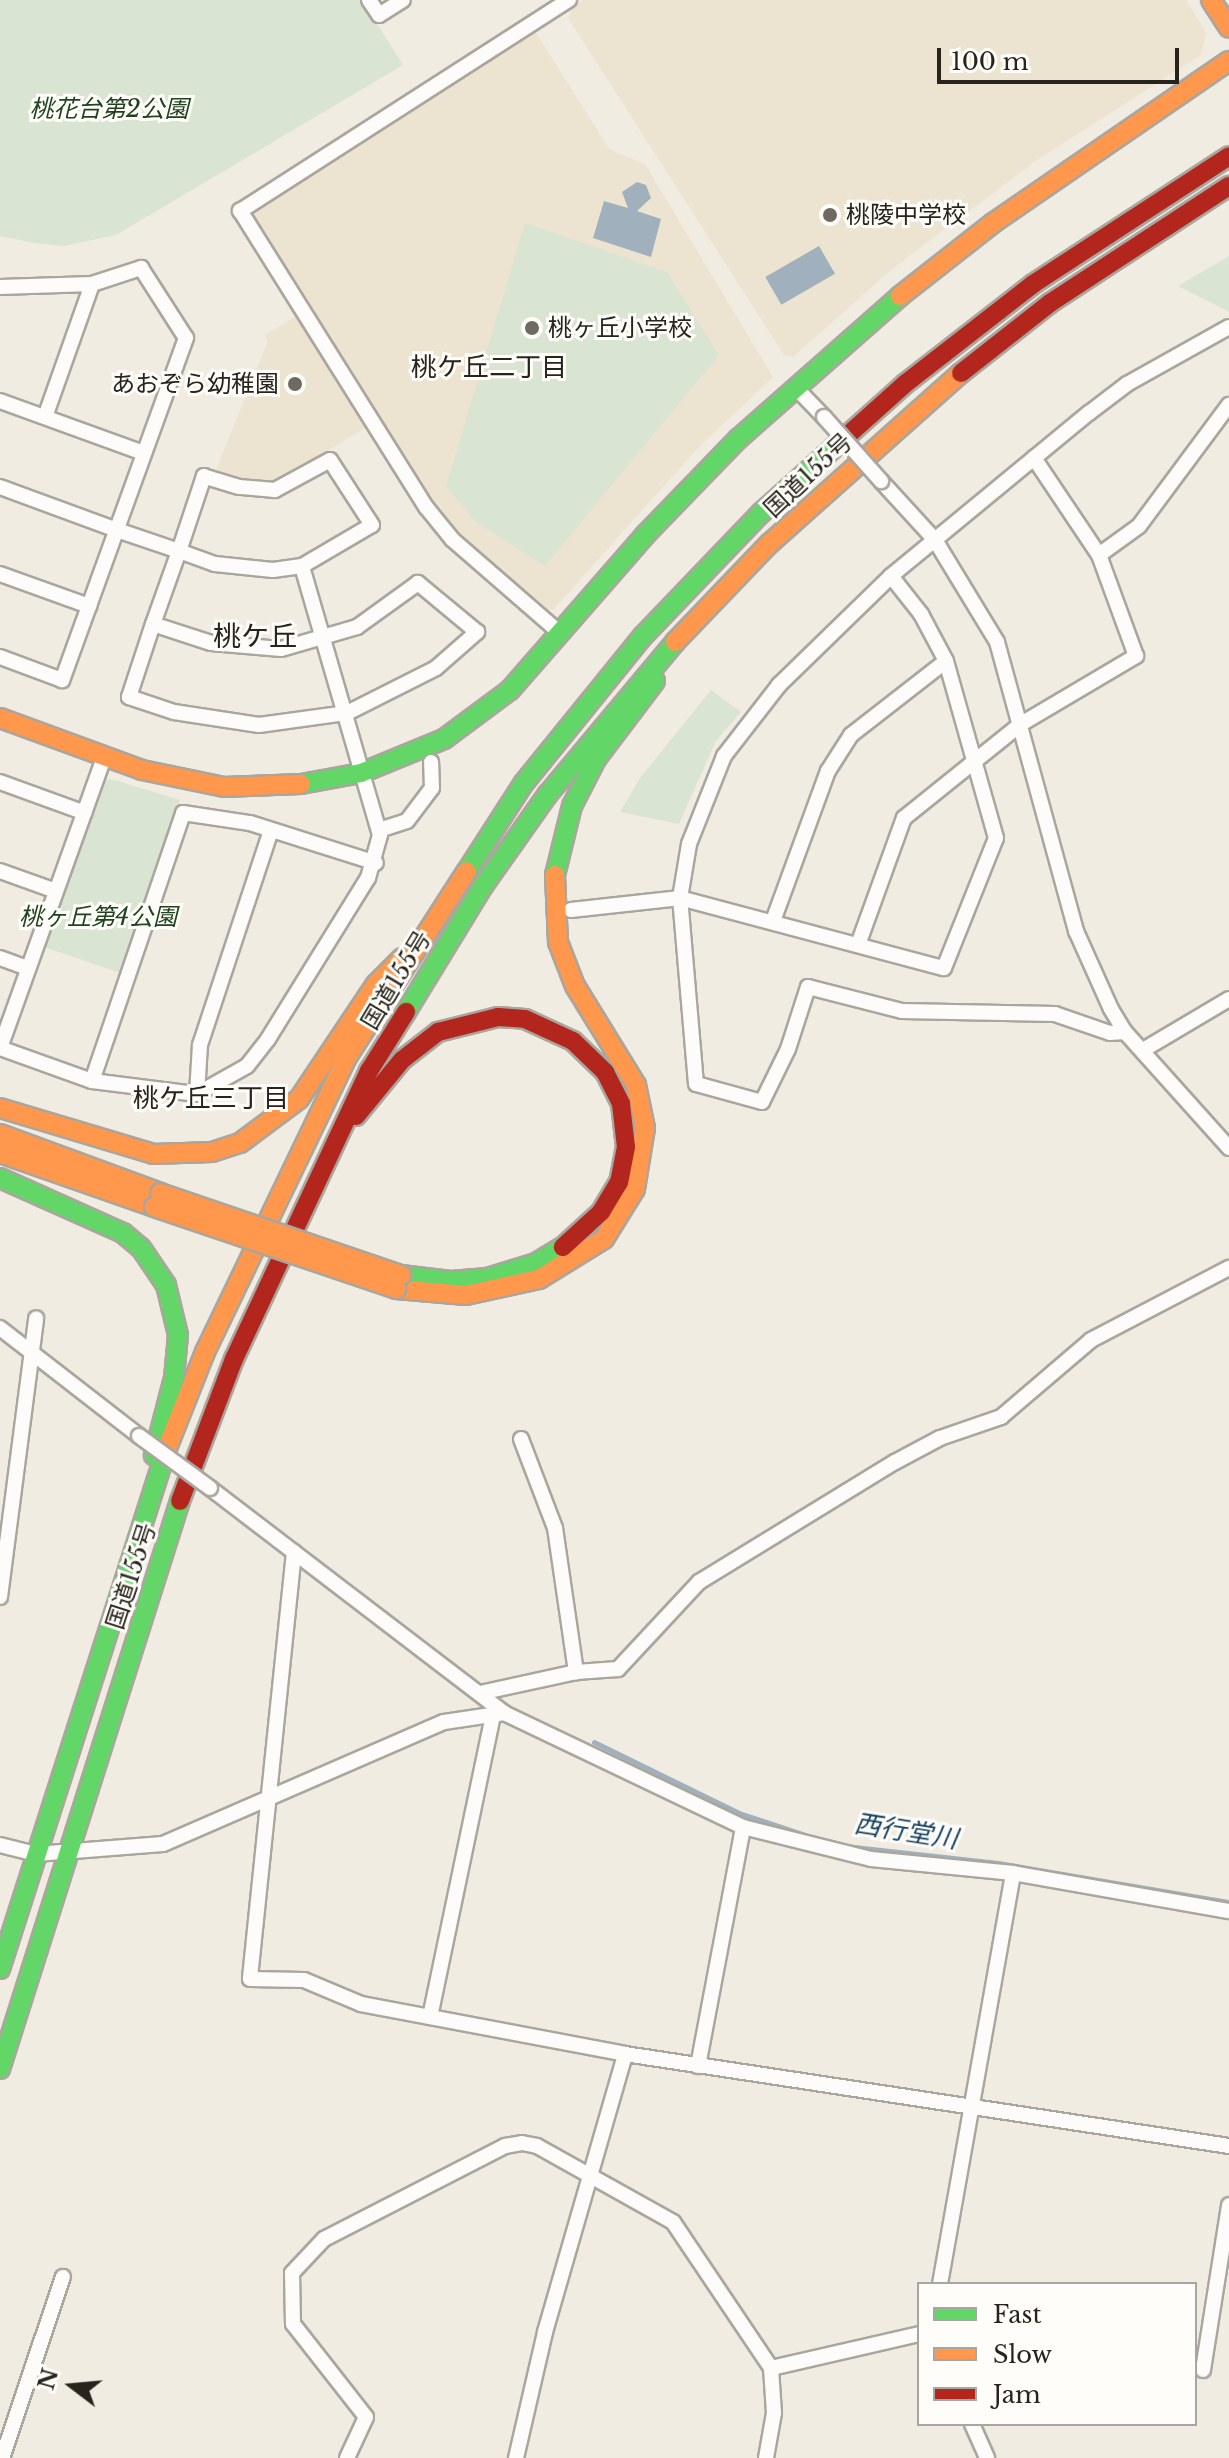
<!DOCTYPE html>
<meta charset="utf-8">
<style>
body{margin:0}
#map{position:relative;width:1229px;height:2458px;overflow:hidden;background:#f1ece1;font-family:"Libre Baskerville","Noto Sans JP",serif}
div>[style]{position:absolute}
[style*='--x']{left:calc(var(--x)*1px);top:calc(var(--y)*1px);width:calc(var(--w)*1px);rotate:calc(var(--a)*1deg)}
.built>*{inset:0;background:#ece4d0}
.green>*{inset:0;background:#dae4d2}
.water>*{inset:0;background:#a0b1bd;transform-origin:0 0}
.stream>*{height:5px;margin:-2.5px;padding:0 2.5px;transform-origin:2.5px;border-radius:2.5px;background:#a0b1bd}
.roads{filter:drop-shadow(2px 0 #aaa69e) drop-shadow(-2px 0 #aaa69e) drop-shadow(0 2px #aaa69e) drop-shadow(0 -2px #aaa69e)}
.street>*{height:14px;margin:-7px;padding:0 7px;transform-origin:7px;border-radius:7px;background:#fdfcfa}
.fast>*{height:18px;margin:-9px;padding:0 9px;transform-origin:9px;border-radius:9px;background:#63d668}
.slow>*{height:18px;margin:-9px;padding:0 9px;transform-origin:9px;border-radius:9px;background:#ff974d}
.jam>*{height:18px;margin:-9px;padding:0 9px;transform-origin:9px;border-radius:9px;background:#b3261e}
.bridges{filter:drop-shadow(2px 0 #aaa69e) drop-shadow(-2px 0 #aaa69e) drop-shadow(0 2px #aaa69e) drop-shadow(0 -2px #aaa69e)}
.street-bridge>*{height:14px;margin:-7px;padding:0 7px;transform-origin:7px;border-radius:7px;background:#fdfcfa}
.slow-bridge>*{height:18px;margin:-9px;padding:0 9px;transform-origin:9px;border-radius:9px;background:#ff974d}
.dots>*{width:22px;height:22px;translate:-50% -50%;box-sizing:border-box;border:4px solid #fefdf9;border-radius:50%}
span{translate:-50% -50%;white-space:nowrap;text-align:center;line-height:1.15;-webkit-text-stroke:6px #fefdf9;paint-order:stroke}
.park-label{font-size:24px;color:#20431e;font-style:italic}
.poi-label{font-size:24px;color:#27241d}
.left{translate:0 -50%;text-align:left}
.right{translate:-100% -50%;text-align:right}
.street-label{font-size:24px;color:#27241d}
.neighbourhood-label{font-size:26px;color:#27241d}
.water-label{font-size:26px;color:#113e5e;font-style:italic}
.quarter-label{font-size:28px;color:#27241d}
.legend{position:absolute;left:917px;top:2282px;width:280px;height:144px;box-sizing:border-box;background:#fefdf9;border:2px solid #a8a6a1;margin:0;padding:10px 14px;list-style:none;font-size:24px;color:#27241d}
.legend li{display:flex;align-items:center;gap:16px;height:40px}
.legend b{width:40px;border:2px solid #a8a6a1}
.north{position:absolute;left:32px;top:2346px;width:80px;height:80px;-webkit-text-stroke:6px #fefdf9;paint-order:stroke;rotate:286deg;font-size:22px;font-weight:700;line-height:32px;text-align:center;color:#27241d}
.north::after{content:'';display:block;margin:auto;width:28px;height:36px;background:#27241d;clip-path:polygon(50% 0,100% 100%,50% 72%,0 100%)}
.scale{position:absolute;left:937px;top:48px;width:242px;height:36px;box-sizing:border-box;border:4px solid #27241d;border-top:0;padding-left:10px;font-size:24px;line-height:28px;white-space:nowrap;color:#27241d;-webkit-text-stroke:6px #fefdf9;paint-order:stroke}
</style>
<div id="map">
<div class="built">
<i style="clip-path:polygon(583px 0,1186px 0,1206px 32px,1201px 55px,1037px 160px,891px 270px,793px 357px,784px 355px,568px 18px,572px 7px)"></i>
<i style="clip-path:polygon(535px 31px,610px 150px,645px 164px,773px 377px,697px 449px,553px 610px,546px 610px,474px 549px,438px 511px,253px 219px,255px 210px)"></i>
<i style="clip-path:polygon(296px 316px,367px 427px,276px 482px,249px 483px,215px 472px,268px 341px,265px 335px)"></i>
</div>
<div class="green">
<i style="clip-path:polygon(0 0,362px 0,403px 65px,116px 235px,64px 246px,34px 243px,0 236px)"></i>
<i style="clip-path:polygon(525px 223px,667px 272px,719px 355px,545px 566px,476px 522px,446px 486px)"></i>
<i style="clip-path:polygon(1229px 256px,1229px 312px,1178px 286px)"></i>
<i style="clip-path:polygon(711px 690px,741px 712px,716px 741px,679px 824px,620px 812px,640px 778px)"></i>
<i style="clip-path:polygon(111px 779px,180px 800px,123px 974px,44px 947px,104px 781px)"></i>
</div>
<div class="water">
<i style="clip-path:polygon(637px 182px,646px 185px,651px 198px,637px 211px,661px 219px,651px 257px,593px 238px,604px 201px,628px 208px,622px 192px)"></i>
<i style="left:819px;top:246px;width:32px;height:62px;rotate:60deg"></i>
</div>
<div class="stream">
<i style="--x:594;--y:1742;--w:161;--a:26.1"></i>
<i style="--x:739;--y:1813;--w:70;--a:18.4"></i>
<i style="--x:845;--y:1846;--w:154;--a:6.3"></i>
<i style="--x:998;--y:1863;--w:234;--a:9.6"></i>
</div>
<div class="roads">
<div class="street">
<i style="--x:369;--y:0;--w:18;--a:56"></i>
<i style="--x:379;--y:15;--w:28;--a:-32"></i>
<i style="--x:0;--y:287;--w:92;--a:-1.9"></i>
<i style="--x:92;--y:284;--w:52;--a:-18.1"></i>
<i style="--x:141;--y:268;--w:83;--a:57.3"></i>
<i style="--x:186;--y:338;--w:364;--a:109.9"></i>
<i style="--x:62;--y:680;--w:66;--a:-159.6"></i>
<i style="--x:796;--y:388;--w:40;--a:46"></i>
<i style="--x:0;--y:401;--w:153;--a:19.9"></i>
<i style="--x:45;--y:417;--w:141;--a:-70.5"></i>
<i style="--x:881;--y:481;--w:80;--a:47.5"></i>
<i style="--x:935;--y:540;--w:119;--a:58.7"></i>
<i style="--x:997;--y:642;--w:300;--a:74.7"></i>
<i style="--x:1076;--y:931;--w:85;--a:65.8"></i>
<i style="--x:1111;--y:1009;--w:27;--a:59"></i>
<i style="--x:1125;--y:1032;--w:156;--a:48.1"></i>
<i style="--x:0;--y:487;--w:125;--a:20.2"></i>
<i style="--x:117;--y:530;--w:65;--a:18.7"></i>
<i style="--x:179;--y:551;--w:38;--a:20"></i>
<i style="--x:215;--y:564;--w:58;--a:5.9"></i>
<i style="--x:273;--y:570;--w:29;--a:-8"></i>
<i style="--x:302;--y:566;--w:81;--a:-30.4"></i>
<i style="--x:372;--y:525;--w:77;--a:-122.9"></i>
<i style="--x:330;--y:460;--w:63;--a:151.4"></i>
<i style="--x:275;--y:490;--w:36;--a:-175"></i>
<i style="--x:239;--y:487;--w:37;--a:-163"></i>
<i style="--x:204;--y:476;--w:79;--a:108.4"></i>
<i style="--x:179;--y:551;--w:77;--a:109.6"></i>
<i style="--x:153;--y:624;--w:77;--a:108.2"></i>
<i style="--x:129;--y:697;--w:47;--a:18.4"></i>
<i style="--x:174;--y:712;--w:86;--a:8.7"></i>
<i style="--x:259;--y:725;--w:89;--a:-7.8"></i>
<i style="--x:347;--y:713;--w:100;--a:-26.8"></i>
<i style="--x:436;--y:668;--w:55;--a:-41.3"></i>
<i style="--x:477;--y:632;--w:77;--a:-140.3"></i>
<i style="--x:418;--y:583;--w:75;--a:144.2"></i>
<i style="--x:357;--y:627;--w:79;--a:163.9"></i>
<i style="--x:281;--y:649;--w:70;--a:-175.1"></i>
<i style="--x:211;--y:643;--w:61;--a:-161.9"></i>
<i style="--x:1099;--y:555;--w:49;--a:-35.9"></i>
<i style="--x:1139;--y:526;--w:151;--a:-53.4"></i>
<i style="--x:0;--y:574;--w:95;--a:19.8"></i>
<i style="--x:560;--y:633;--w:143;--a:-139"></i>
<i style="--x:452;--y:539;--w:41;--a:-129.1"></i>
<i style="--x:426;--y:507;--w:350;--a:-122.1"></i>
<i style="--x:240;--y:211;--w:391;--a:-32.7"></i>
<i style="--x:0;--y:782;--w:90;--a:20"></i>
<i style="--x:379;--y:830;--w:29;--a:-18"></i>
<i style="--x:407;--y:821;--w:41;--a:-52.9"></i>
<i style="--x:432;--y:788;--w:26;--a:-92"></i>
<i style="--x:0;--y:871;--w:59;--a:19.7"></i>
<i style="--x:571;--y:910;--w:110;--a:-6.3"></i>
<i style="--x:680;--y:898;--w:273;--a:14.9"></i>
<i style="--x:944;--y:968;--w:140;--a:-68.2"></i>
<i style="--x:996;--y:838;--w:184;--a:-105.8"></i>
<i style="--x:946;--y:661;--w:53;--a:-118"></i>
<i style="--x:921;--y:614;--w:48;--a:-128.3"></i>
<i style="--x:773;--y:921;--w:160;--a:-69.9"></i>
<i style="--x:828;--y:771;--w:43;--a:-57.4"></i>
<i style="--x:851;--y:735;--w:120;--a:-37.9"></i>
<i style="--x:859;--y:942;--w:132;--a:-70.1"></i>
<i style="--x:904;--y:818;--w:150;--a:-38.8"></i>
<i style="--x:1021;--y:724;--w:134;--a:-30.6"></i>
<i style="--x:1136;--y:656;--w:108;--a:-110.1"></i>
<i style="--x:1099;--y:555;--w:117;--a:-123.8"></i>
<i style="--x:0;--y:958;--w:30;--a:20"></i>
<i style="--x:1125;--y:1032;--w:15;--a:176"></i>
<i style="--x:1110;--y:1033;--w:58;--a:-160.9"></i>
<i style="--x:1055;--y:1014;--w:153;--a:-178.9"></i>
<i style="--x:902;--y:1011;--w:97;--a:-165.7"></i>
<i style="--x:808;--y:987;--w:65;--a:107.9"></i>
<i style="--x:788;--y:1049;--w:59;--a:116.1"></i>
<i style="--x:762;--y:1102;--w:68;--a:-164.7"></i>
<i style="--x:696;--y:1084;--w:187;--a:-94.9"></i>
<i style="--x:680;--y:898;--w:55;--a:-80.5"></i>
<i style="--x:689;--y:844;--w:95;--a:-68.3"></i>
<i style="--x:724;--y:756;--w:90;--a:-52.2"></i>
<i style="--x:779;--y:685;--w:156;--a:-44.2"></i>
<i style="--x:891;--y:576;--w:256;--a:-39.5"></i>
<i style="--x:1089;--y:413;--w:48;--a:-37.3"></i>
<i style="--x:1127;--y:384;--w:117;--a:-29.2"></i>
<i style="--x:0;--y:1048;--w:98;--a:19.7"></i>
<i style="--x:92;--y:1081;--w:106;--a:7.1"></i>
<i style="--x:197;--y:1094;--w:57;--a:-29.2"></i>
<i style="--x:247;--y:1066;--w:34;--a:-52"></i>
<i style="--x:268;--y:1039;--w:190;--a:-58.2"></i>
<i style="--x:368;--y:878;--w:45;--a:-74.4"></i>
<i style="--x:380;--y:835;--w:280;--a:-106.2"></i>
<i style="--x:0;--y:1048;--w:309;--a:-70.3"></i>
<i style="--x:1143;--y:1050;--w:100;--a:-30.7"></i>
<i style="--x:92;--y:1081;--w:283;--a:-71.2"></i>
<i style="--x:183;--y:813;--w:68;--a:8.5"></i>
<i style="--x:250;--y:823;--w:132;--a:17.6"></i>
<i style="--x:197;--y:1094;--w:49;--a:-86.5"></i>
<i style="--x:200;--y:1045;--w:226;--a:-71.7"></i>
<i style="--x:0;--y:1328;--w:176;--a:37.8"></i>
<i style="--x:521;--y:1439;--w:95;--a:69.1"></i>
<i style="--x:555;--y:1528;--w:146;--a:81.7"></i>
<i style="--x:210;--y:1488;--w:370;--a:37.4"></i>
<i style="--x:504;--y:1713;--w:265;--a:25.5"></i>
<i style="--x:743;--y:1827;--w:132;--a:14"></i>
<i style="--x:871;--y:1859;--w:143;--a:5.6"></i>
<i style="--x:1013;--y:1873;--w:219;--a:10"></i>
<i style="--x:294;--y:1552;--w:429;--a:95.9"></i>
<i style="--x:250;--y:1979;--w:54;--a:1.1"></i>
<i style="--x:304;--y:1980;--w:62;--a:22.8"></i>
<i style="--x:361;--y:2004;--w:269;--a:10.7"></i>
<i style="--x:625;--y:2054;--w:611;--a:8.66"></i>
<i style="--x:0;--y:1597;--w:281;--a:-82.6"></i>
<i style="--x:480;--y:1693;--w:98;--a:-12.3"></i>
<i style="--x:576;--y:1672;--w:42;--a:-4.1"></i>
<i style="--x:618;--y:1669;--w:119;--a:-47"></i>
<i style="--x:699;--y:1582;--w:230;--a:-31.5"></i>
<i style="--x:895;--y:1462;--w:51;--a:-28.1"></i>
<i style="--x:940;--y:1438;--w:65;--a:-19"></i>
<i style="--x:1001;--y:1417;--w:118;--a:-40.5"></i>
<i style="--x:1091;--y:1340;--w:156;--a:-27.6"></i>
<i style="--x:0;--y:1845;--w:37;--a:14"></i>
<i style="--x:36;--y:1854;--w:127;--a:-4.5"></i>
<i style="--x:163;--y:1844;--w:306;--a:-23.5"></i>
<i style="--x:444;--y:1722;--w:61;--a:-8.5"></i>
<i style="--x:430;--y:2017;--w:309;--a:-78.2"></i>
<i style="--x:698;--y:2066;--w:243;--a:-79.3"></i>
<i style="--x:940;--y:2284;--w:417;--a:-79.9"></i>
<i style="--x:771;--y:2368;--w:152;--a:-12.9"></i>
<i style="--x:1203;--y:2370;--w:167;--a:-81"></i>
<i style="--x:972;--y:2424;--w:37;--a:66"></i>
<i style="--x:2;--y:2458;--w:191;--a:-71.4"></i>
<i style="--x:347;--y:2458;--w:45;--a:-65.1"></i>
<i style="--x:366;--y:2417;--w:118;--a:-128.1"></i>
<i style="--x:293;--y:2324;--w:51;--a:-91.1"></i>
<i style="--x:292;--y:2273;--w:47;--a:-46.7"></i>
<i style="--x:324;--y:2239;--w:203;--a:-27.2"></i>
<i style="--x:505;--y:2146;--w:17;--a:-10"></i>
<i style="--x:522;--y:2143;--w:15;--a:11"></i>
<i style="--x:537;--y:2146;--w:156;--a:29.2"></i>
<i style="--x:673;--y:2222;--w:176;--a:56.1"></i>
<i style="--x:771;--y:2368;--w:45;--a:86.2"></i>
<i style="--x:774;--y:2413;--w:46;--a:100.1"></i>
<i style="--x:516;--y:2458;--w:129;--a:-77"></i>
<i style="--x:545;--y:2332;--w:289;--a:-73.9"></i>
</div>
<div class="fast">
<i style="--x:301;--y:784;--w:61;--a:-10.4"></i>
<i style="--x:361;--y:773;--w:90;--a:-22.3"></i>
<i style="--x:444;--y:739;--w:82;--a:-36.6"></i>
<i style="--x:510;--y:690;--w:206;--a:-48.9"></i>
<i style="--x:645;--y:535;--w:134;--a:-45.9"></i>
<i style="--x:738;--y:439;--w:216;--a:-41.4"></i>
<i style="--x:467;--y:871;--w:103;--a:-57.2"></i>
<i style="--x:523;--y:784;--w:191;--a:-51"></i>
<i style="--x:643;--y:636;--w:170;--a:-46.2"></i>
<i style="--x:761;--y:513;--w:103;--a:-41.9"></i>
<i style="--x:555;--y:875;--w:71;--a:-76.2"></i>
<i style="--x:572;--y:806;--w:53;--a:-62.9"></i>
<i style="--x:596;--y:759;--w:98;--a:-52.9"></i>
<i style="--x:406;--y:1012;--w:148;--a:-58.6"></i>
<i style="--x:483;--y:886;--w:113;--a:-54.8"></i>
<i style="--x:548;--y:794;--w:198;--a:-50.1"></i>
<i style="--x:0;--y:1178;--w:135;--a:24.1"></i>
<i style="--x:123;--y:1233;--w:23;--a:40"></i>
<i style="--x:141;--y:1248;--w:45;--a:56"></i>
<i style="--x:166;--y:1285;--w:51;--a:76.5"></i>
<i style="--x:178;--y:1335;--w:43;--a:95.3"></i>
<i style="--x:174;--y:1378;--w:80;--a:104.6"></i>
<i style="--x:401;--y:1275;--w:50;--a:6.8"></i>
<i style="--x:451;--y:1281;--w:36;--a:-5"></i>
<i style="--x:487;--y:1278;--w:51;--a:-17"></i>
<i style="--x:536;--y:1263;--w:31;--a:-31"></i>
<i style="--x:0;--y:1969;--w:547;--a:-72.23"></i>
<i style="--x:0;--y:2069;--w:596;--a:-72.42"></i>
</div>
<div class="slow">
<i style="--x:1211;--y:0;--w:33;--a:57"></i>
<i style="--x:900;--y:296;--w:118;--a:-38.1"></i>
<i style="--x:993;--y:223;--w:286;--a:-34.5"></i>
<i style="--x:675;--y:642;--w:136;--a:-46.2"></i>
<i style="--x:769;--y:544;--w:257;--a:-41.7"></i>
<i style="--x:0;--y:718;--w:151;--a:20.1"></i>
<i style="--x:142;--y:770;--w:84;--a:11.7"></i>
<i style="--x:224;--y:787;--w:77;--a:-2.2"></i>
<i style="--x:0;--y:1108;--w:160;--a:16.7"></i>
<i style="--x:153;--y:1154;--w:59;--a:-1.9"></i>
<i style="--x:212;--y:1152;--w:29;--a:-18"></i>
<i style="--x:240;--y:1143;--w:74;--a:-36.7"></i>
<i style="--x:299;--y:1099;--w:138;--a:-56.2"></i>
<i style="--x:376;--y:984;--w:37;--a:-45"></i>
<i style="--x:0;--y:1134;--w:171;--a:20.2"></i>
<i style="--x:0;--y:1153;--w:163;--a:19.3"></i>
<i style="--x:396;--y:1289;--w:70;--a:4.9"></i>
<i style="--x:466;--y:1295;--w:75;--a:-12.4"></i>
<i style="--x:539;--y:1279;--w:76;--a:-31.6"></i>
<i style="--x:604;--y:1239;--w:59;--a:-58.2"></i>
<i style="--x:635;--y:1189;--w:62;--a:-80.7"></i>
<i style="--x:645;--y:1128;--w:44;--a:-101.8"></i>
<i style="--x:636;--y:1085;--w:116;--a:-121.6"></i>
<i style="--x:575;--y:986;--w:47;--a:-111.1"></i>
<i style="--x:558;--y:942;--w:67;--a:-92.6"></i>
<i style="--x:167;--y:1448;--w:103;--a:-68.4"></i>
<i style="--x:205;--y:1352;--w:327;--a:-64.3"></i>
<i style="--x:347;--y:1057;--w:221;--a:-57.2"></i>
</div>
<div class="jam">
<i style="--x:961;--y:373;--w:113;--a:-38.2"></i>
<i style="--x:1050;--y:303;--w:214;--a:-33.2"></i>
<i style="--x:838;--y:444;--w:91;--a:-41.9"></i>
<i style="--x:906;--y:383;--w:161;--a:-37.9"></i>
<i style="--x:1033;--y:284;--w:234;--a:-33.1"></i>
<i style="--x:356;--y:1116;--w:72;--a:-50.6"></i>
<i style="--x:402;--y:1060;--w:46;--a:-37.9"></i>
<i style="--x:438;--y:1032;--w:62;--a:-14"></i>
<i style="--x:498;--y:1017;--w:27;--a:4"></i>
<i style="--x:525;--y:1019;--w:53;--a:24.6"></i>
<i style="--x:573;--y:1041;--w:45;--a:44.1"></i>
<i style="--x:605;--y:1072;--w:36;--a:63"></i>
<i style="--x:621;--y:1104;--w:43;--a:83.4"></i>
<i style="--x:626;--y:1147;--w:36;--a:101"></i>
<i style="--x:619;--y:1182;--w:35;--a:121"></i>
<i style="--x:601;--y:1212;--w:52;--a:137.4"></i>
<i style="--x:180;--y:1501;--w:152;--a:-69.2"></i>
<i style="--x:234;--y:1359;--w:318;--a:-64.9"></i>
<i style="--x:369;--y:1071;--w:70;--a:-57.9"></i>
</div>
</div>
<div class="bridges">
<div class="street-bridge">
<i style="--x:824;--y:417;--w:86;--a:48.3"></i>
<i style="--x:139;--y:1436;--w:88;--a:36.2"></i>
</div>
<div class="slow-bridge">
<i style="--x:160;--y:1193;--w:255;--a:18.8"></i>
<i style="--x:154;--y:1207;--w:256;--a:18.7"></i>
</div>
</div>
<div class="dots">
<i style="left:830px;top:215px;background:#6e6a62"></i>
<i style="left:532px;top:328px;background:#6e6a62"></i>
<i style="left:295px;top:384px;background:#6e6a62"></i>
</div>
<div class="park-label">
<span style="left:109px;top:109px">桃花台第2公園</span>
<span style="left:98px;top:917px">桃ヶ丘第4公園</span>
</div>
<div class="poi-label">
<span class="left" style="left:846px;top:215px">桃陵中学校</span>
<span class="left" style="left:548px;top:328px">桃ヶ丘小学校</span>
<span class="right" style="left:279px;top:384px">あおぞら幼稚園</span>
</div>
<div class="street-label">
<span style="left:808px;top:475px;rotate:-43deg">国道155号</span>
<span style="left:396px;top:980px;rotate:-59deg">国道155号</span>
<span style="left:131px;top:1576px;rotate:-72deg">国道155号</span>
</div>
<div class="neighbourhood-label">
<span style="left:489px;top:368px">桃ケ丘二丁目</span>
<span style="left:211px;top:1099px">桃ケ丘三丁目</span>
</div>
<div class="water-label">
<span style="left:906px;top:1832px;rotate:9deg">西行堂川</span>
</div>
<div class="quarter-label">
<span style="left:255px;top:637px">桃ケ丘</span>
</div>
<ul class="legend">
<li><b style="height:10px;background:#63d668"></b>Fast</li>
<li><b style="height:10px;background:#ff974d"></b>Slow</li>
<li><b style="height:10px;background:#b3261e"></b>Jam</li>
</ul>
<div class="north">N</div>
<div class="scale">100 m</div>
</div>
